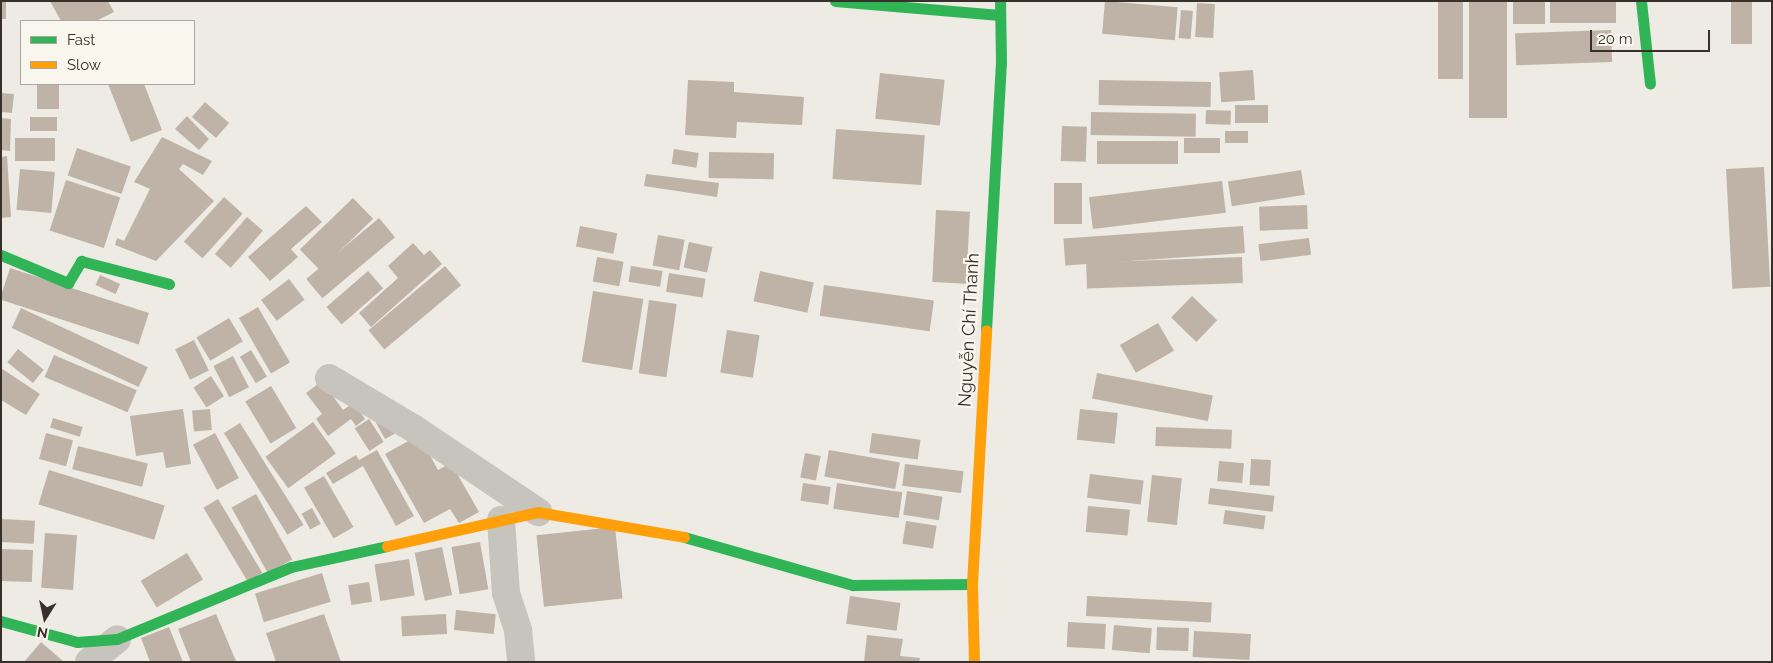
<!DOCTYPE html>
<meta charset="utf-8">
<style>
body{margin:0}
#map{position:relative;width:1773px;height:663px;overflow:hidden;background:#edebe4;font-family:Raleway,sans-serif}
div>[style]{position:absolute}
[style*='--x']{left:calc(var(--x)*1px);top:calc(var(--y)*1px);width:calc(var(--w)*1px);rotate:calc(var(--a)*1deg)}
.building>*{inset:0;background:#bfb3a8;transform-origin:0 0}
.street>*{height:28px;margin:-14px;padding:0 14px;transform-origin:14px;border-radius:14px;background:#c7c3bd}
.fast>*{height:11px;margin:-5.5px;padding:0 5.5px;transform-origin:5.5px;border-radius:5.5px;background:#30b455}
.slow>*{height:11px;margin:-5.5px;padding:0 5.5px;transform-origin:5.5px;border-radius:5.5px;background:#ff9f0a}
span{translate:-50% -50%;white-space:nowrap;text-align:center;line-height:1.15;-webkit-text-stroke:4.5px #f9f6ed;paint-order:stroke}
.street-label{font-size:18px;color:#38312b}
.frame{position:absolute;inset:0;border:2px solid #38312b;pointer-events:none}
.legend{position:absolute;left:20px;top:20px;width:175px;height:65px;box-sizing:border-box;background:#f9f6ed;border:1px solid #aca79f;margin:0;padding:6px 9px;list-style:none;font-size:15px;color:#38312b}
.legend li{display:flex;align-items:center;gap:10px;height:25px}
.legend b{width:25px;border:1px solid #aca79f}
.north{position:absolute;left:20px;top:593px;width:50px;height:50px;-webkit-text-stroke:4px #f9f6ed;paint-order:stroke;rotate:190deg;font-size:14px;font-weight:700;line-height:20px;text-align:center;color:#38312b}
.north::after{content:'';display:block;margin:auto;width:18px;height:22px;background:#38312b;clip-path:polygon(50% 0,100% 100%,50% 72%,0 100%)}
.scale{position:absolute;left:1590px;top:30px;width:120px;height:22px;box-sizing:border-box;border:2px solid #38312b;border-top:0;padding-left:6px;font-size:15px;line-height:18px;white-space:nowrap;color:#38312b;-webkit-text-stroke:4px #f9f6ed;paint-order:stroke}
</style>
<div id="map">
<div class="building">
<i style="left:1px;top:1px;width:5px;height:18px"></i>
<i style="clip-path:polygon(50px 1px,108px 1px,114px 12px,96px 21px,61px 21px)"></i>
<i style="left:1105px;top:1px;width:73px;height:33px;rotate:5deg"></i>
<i style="left:1438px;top:1px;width:25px;height:78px"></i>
<i style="left:1469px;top:1px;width:38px;height:117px"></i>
<i style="left:1513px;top:1px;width:32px;height:23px"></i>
<i style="left:1550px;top:1px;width:66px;height:22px"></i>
<i style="left:1731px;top:1px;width:21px;height:43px"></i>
<i style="left:1197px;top:3px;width:18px;height:34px;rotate:3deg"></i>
<i style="left:1181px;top:10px;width:12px;height:28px;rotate:5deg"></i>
<i style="left:1611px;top:30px;width:32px;height:96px;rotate:88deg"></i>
<i style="left:1253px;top:70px;width:30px;height:34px;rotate:86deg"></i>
<i style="left:880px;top:73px;width:65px;height:46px;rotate:6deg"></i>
<i style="clip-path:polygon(688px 80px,734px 82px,734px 92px,804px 97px,802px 125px,737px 122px,736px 138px,685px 135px)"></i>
<i style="left:1099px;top:80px;width:112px;height:25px;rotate:1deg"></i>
<i style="left:37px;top:84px;width:22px;height:25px"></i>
<i style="clip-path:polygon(108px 84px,144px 84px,162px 130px,131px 142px)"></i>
<i style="clip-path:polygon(1px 93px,14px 94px,12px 113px,1px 112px)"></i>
<i style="left:205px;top:102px;width:32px;height:20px;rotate:41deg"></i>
<i style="left:1235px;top:105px;width:33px;height:18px"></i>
<i style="left:1206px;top:110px;width:25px;height:14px;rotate:2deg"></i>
<i style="left:1091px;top:112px;width:105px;height:23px;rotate:1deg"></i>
<i style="clip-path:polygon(187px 116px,209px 139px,199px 150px,175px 129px)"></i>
<i style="left:30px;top:117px;width:27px;height:14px"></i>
<i style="clip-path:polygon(1px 118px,11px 119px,10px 151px,1px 150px)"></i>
<i style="left:1062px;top:126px;width:25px;height:35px;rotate:2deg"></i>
<i style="left:836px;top:129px;width:89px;height:50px;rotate:4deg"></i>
<i style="left:1248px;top:131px;width:12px;height:23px;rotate:90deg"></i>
<i style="clip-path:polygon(162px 137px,212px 161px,203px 175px,183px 164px,179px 169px,214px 201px,156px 261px,115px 245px,117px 238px,124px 241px,150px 189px,134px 182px)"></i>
<i style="left:15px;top:138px;width:40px;height:23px"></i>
<i style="left:1220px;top:138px;width:15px;height:36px;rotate:90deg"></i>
<i style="left:1097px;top:141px;width:81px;height:23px"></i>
<i style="left:77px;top:148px;width:57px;height:29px;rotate:19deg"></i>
<i style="left:674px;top:149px;width:25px;height:15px;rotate:9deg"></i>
<i style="left:709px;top:152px;width:65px;height:26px;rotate:1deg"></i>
<i style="clip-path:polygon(7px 156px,11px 217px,1px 218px,1px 157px)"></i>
<i style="left:1764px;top:167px;width:120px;height:38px;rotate:87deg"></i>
<i style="left:20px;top:169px;width:35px;height:41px;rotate:5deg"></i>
<i style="left:1301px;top:170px;width:25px;height:74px;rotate:81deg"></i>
<i style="clip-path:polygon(646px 174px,719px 183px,717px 197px,644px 186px)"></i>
<i style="left:66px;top:180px;width:57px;height:53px;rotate:18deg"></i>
<i style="left:1222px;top:181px;width:32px;height:134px;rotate:83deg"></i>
<i style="left:1054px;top:183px;width:28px;height:41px"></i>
<i style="left:224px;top:197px;width:25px;height:60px;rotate:42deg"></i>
<i style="left:353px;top:198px;width:29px;height:74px;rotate:46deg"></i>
<i style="left:1307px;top:205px;width:24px;height:48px;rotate:88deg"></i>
<i style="clip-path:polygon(306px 206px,322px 222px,291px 249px,298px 257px,270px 281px,248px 257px)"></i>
<i style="left:936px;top:210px;width:34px;height:72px;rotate:3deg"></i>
<i style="left:247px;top:217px;width:21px;height:49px;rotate:41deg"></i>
<i style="left:379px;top:218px;width:25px;height:95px;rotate:50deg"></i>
<i style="left:580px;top:226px;width:38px;height:21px;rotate:11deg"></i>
<i style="left:1243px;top:226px;width:27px;height:180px;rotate:86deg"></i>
<i style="left:658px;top:235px;width:27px;height:31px;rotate:10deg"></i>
<i style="left:1309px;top:238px;width:17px;height:51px;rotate:83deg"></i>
<i style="left:689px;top:242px;width:24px;height:26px;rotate:12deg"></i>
<i style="clip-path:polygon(413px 243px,424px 255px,430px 250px,442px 264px,371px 327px,359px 313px,398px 278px,388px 266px)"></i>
<i style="left:597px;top:257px;width:27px;height:25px;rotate:10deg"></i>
<i style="left:1242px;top:257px;width:26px;height:156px;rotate:88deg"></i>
<i style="left:445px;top:266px;width:25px;height:100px;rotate:50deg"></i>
<i style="left:631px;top:266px;width:32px;height:16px;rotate:9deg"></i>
<i style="left:10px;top:268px;width:146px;height:33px;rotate:18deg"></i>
<i style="left:368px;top:271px;width:23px;height:55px;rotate:49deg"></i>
<i style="left:760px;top:271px;width:55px;height:31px;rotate:12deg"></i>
<i style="left:669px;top:273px;width:37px;height:19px;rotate:9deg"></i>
<i style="left:100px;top:275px;width:22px;height:11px;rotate:24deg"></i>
<i style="left:289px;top:279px;width:26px;height:35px;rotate:53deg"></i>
<i style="left:824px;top:285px;width:111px;height:31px;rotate:8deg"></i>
<i style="left:593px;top:291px;width:51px;height:72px;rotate:9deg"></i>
<i style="left:1192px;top:296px;width:35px;height:30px;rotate:44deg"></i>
<i style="left:649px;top:300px;width:28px;height:74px;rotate:8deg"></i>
<i style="left:258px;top:307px;width:64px;height:22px;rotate:60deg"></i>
<i style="left:21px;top:308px;width:140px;height:22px;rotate:25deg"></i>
<i style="left:229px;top:318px;width:27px;height:38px;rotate:59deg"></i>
<i style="left:1158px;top:323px;width:32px;height:44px;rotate:60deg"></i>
<i style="left:727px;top:330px;width:33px;height:43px;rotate:9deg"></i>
<i style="left:194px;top:340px;width:34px;height:21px;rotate:64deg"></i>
<i style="left:18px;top:349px;width:33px;height:17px;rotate:39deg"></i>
<i style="left:251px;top:350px;width:31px;height:13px;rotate:59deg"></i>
<i style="left:54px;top:355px;width:90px;height:24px;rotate:23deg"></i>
<i style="left:233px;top:356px;width:35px;height:22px;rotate:63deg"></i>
<i style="clip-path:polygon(1px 368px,40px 394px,26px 415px,1px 400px)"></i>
<i style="left:1097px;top:373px;width:118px;height:26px;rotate:11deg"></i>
<i style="left:211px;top:376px;width:24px;height:21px;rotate:57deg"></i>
<i style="clip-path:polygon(322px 381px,343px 410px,359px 399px,360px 412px,365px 419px,356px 426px,351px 419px,328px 436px,316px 419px,322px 414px,306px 393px)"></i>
<i style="left:271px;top:386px;width:49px;height:30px;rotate:59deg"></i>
<i style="clip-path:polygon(183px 409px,191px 464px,166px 468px,163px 452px,136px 456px,130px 416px)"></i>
<i style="left:210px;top:409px;width:21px;height:18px;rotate:85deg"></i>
<i style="left:1080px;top:409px;width:38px;height:31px;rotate:6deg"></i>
<i style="left:53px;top:418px;width:31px;height:10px;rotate:17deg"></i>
<i style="left:369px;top:419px;width:27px;height:17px;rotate:57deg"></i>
<i style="clip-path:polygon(374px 419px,396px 433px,385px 439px)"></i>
<i style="left:313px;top:422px;width:39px;height:59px;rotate:54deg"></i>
<i style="left:240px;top:423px;width:120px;height:19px;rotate:58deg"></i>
<i style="left:1156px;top:427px;width:76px;height:19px;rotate:2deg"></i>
<i style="left:46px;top:433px;width:28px;height:27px;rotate:15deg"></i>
<i style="left:215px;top:433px;width:51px;height:25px;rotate:62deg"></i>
<i style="left:872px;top:433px;width:49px;height:20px;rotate:8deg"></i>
<i style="clip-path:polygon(419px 435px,438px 470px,451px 463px,479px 512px,459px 523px,450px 509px,424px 523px,385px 454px)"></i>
<i style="left:78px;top:446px;width:72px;height:24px;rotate:14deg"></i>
<i style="clip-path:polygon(377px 450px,414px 516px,396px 526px,363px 466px,333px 484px,326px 473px,356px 455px,359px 460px)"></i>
<i style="left:829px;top:450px;width:72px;height:27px;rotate:10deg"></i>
<i style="left:805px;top:453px;width:16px;height:25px;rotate:11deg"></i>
<i style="left:1251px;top:459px;width:20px;height:26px;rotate:3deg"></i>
<i style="left:1219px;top:461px;width:25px;height:20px;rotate:5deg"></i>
<i style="left:905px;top:464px;width:59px;height:22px;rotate:7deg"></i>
<i style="left:49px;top:470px;width:121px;height:36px;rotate:17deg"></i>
<i style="left:1090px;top:474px;width:54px;height:24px;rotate:7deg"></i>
<i style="left:1152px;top:475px;width:30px;height:47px;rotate:6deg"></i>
<i style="left:324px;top:476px;width:59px;height:23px;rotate:60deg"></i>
<i style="left:803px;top:483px;width:28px;height:18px;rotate:8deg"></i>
<i style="left:837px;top:483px;width:66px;height:26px;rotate:8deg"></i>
<i style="left:1210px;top:488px;width:65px;height:16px;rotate:7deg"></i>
<i style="left:907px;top:491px;width:36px;height:24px;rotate:9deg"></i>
<i style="left:256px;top:494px;width:75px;height:28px;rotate:61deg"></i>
<i style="left:218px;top:499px;width:86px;height:17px;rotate:59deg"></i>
<i style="left:1088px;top:506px;width:42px;height:26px;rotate:5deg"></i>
<i style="left:312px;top:508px;width:18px;height:12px;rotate:61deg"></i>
<i style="left:1225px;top:510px;width:41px;height:14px;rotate:8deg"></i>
<i style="left:1px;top:519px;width:34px;height:23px;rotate:3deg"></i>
<i style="left:906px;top:521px;width:31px;height:23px;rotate:9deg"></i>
<i style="left:615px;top:527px;width:72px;height:79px;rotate:84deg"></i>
<i style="left:45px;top:533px;width:32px;height:55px;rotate:4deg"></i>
<i style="left:480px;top:542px;width:48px;height:29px;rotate:80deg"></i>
<i style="left:442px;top:547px;width:49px;height:28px;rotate:78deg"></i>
<i style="left:1px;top:549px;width:32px;height:32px;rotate:2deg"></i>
<i style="left:187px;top:553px;width:31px;height:54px;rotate:59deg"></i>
<i style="left:409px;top:559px;width:37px;height:35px;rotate:81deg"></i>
<i style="left:322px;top:573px;width:30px;height:70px;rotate:73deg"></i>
<i style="left:369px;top:582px;width:20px;height:21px;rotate:81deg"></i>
<i style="left:850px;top:596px;width:51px;height:28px;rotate:8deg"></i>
<i style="left:1087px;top:596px;width:125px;height:20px;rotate:3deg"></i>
<i style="left:456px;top:610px;width:40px;height:20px;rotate:6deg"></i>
<i style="clip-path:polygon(216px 614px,236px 661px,191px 662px,178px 629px)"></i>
<i style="clip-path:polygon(324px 614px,341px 662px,276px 662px,266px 633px)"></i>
<i style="left:446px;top:614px;width:20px;height:45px;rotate:87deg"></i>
<i style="left:1068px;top:622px;width:38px;height:25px;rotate:3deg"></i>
<i style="left:1114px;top:625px;width:38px;height:25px;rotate:5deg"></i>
<i style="clip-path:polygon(169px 627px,183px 662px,150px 662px,141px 638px)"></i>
<i style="left:1157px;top:627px;width:32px;height:23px;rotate:2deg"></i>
<i style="left:1194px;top:631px;width:57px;height:26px;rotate:3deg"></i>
<i style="clip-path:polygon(867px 635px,903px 639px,900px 656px,920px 658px,919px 662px,864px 662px)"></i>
<i style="clip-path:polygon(41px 642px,64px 662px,24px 662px)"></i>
</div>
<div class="street">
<i style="--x:329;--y:378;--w:98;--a:30.8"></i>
<i style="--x:413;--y:428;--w:151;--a:33.9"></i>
<i style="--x:501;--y:520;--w:73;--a:86.1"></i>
<i style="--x:506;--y:593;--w:40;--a:72"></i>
<i style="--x:518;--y:631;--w:31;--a:84"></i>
<i style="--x:89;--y:662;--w:36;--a:-39"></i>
</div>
<div class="fast">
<i style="--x:835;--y:1;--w:165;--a:4.9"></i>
<i style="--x:1641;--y:1;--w:83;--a:83.8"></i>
<i style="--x:1;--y:255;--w:73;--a:22.7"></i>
<i style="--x:68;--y:283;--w:26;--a:-59"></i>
<i style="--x:81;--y:261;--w:91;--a:14.6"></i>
<i style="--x:986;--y:330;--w:268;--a:-86.8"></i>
<i style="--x:1001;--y:62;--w:61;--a:-90.9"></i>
<i style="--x:684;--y:537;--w:176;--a:15.9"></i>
<i style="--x:853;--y:585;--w:119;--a:-0.5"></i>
<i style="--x:1;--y:621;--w:79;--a:15.4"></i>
<i style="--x:77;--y:642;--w:40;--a:-4.3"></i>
<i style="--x:117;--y:639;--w:188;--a:-22.5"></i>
<i style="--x:291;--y:567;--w:98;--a:-12.3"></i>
</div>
<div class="slow">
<i style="--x:387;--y:546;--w:155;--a:-12.7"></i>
<i style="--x:538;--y:512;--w:148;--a:9.7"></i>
<i style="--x:974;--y:662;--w:78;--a:-91.5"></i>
<i style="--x:972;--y:584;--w:254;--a:-86.8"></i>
</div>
<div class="street-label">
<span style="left:969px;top:330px;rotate:-87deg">Nguyễn Chí Thanh</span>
</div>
<div class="frame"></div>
<ul class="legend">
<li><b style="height:6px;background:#30b455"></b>Fast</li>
<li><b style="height:6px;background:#ff9f0a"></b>Slow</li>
</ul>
<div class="north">N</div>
<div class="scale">20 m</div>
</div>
